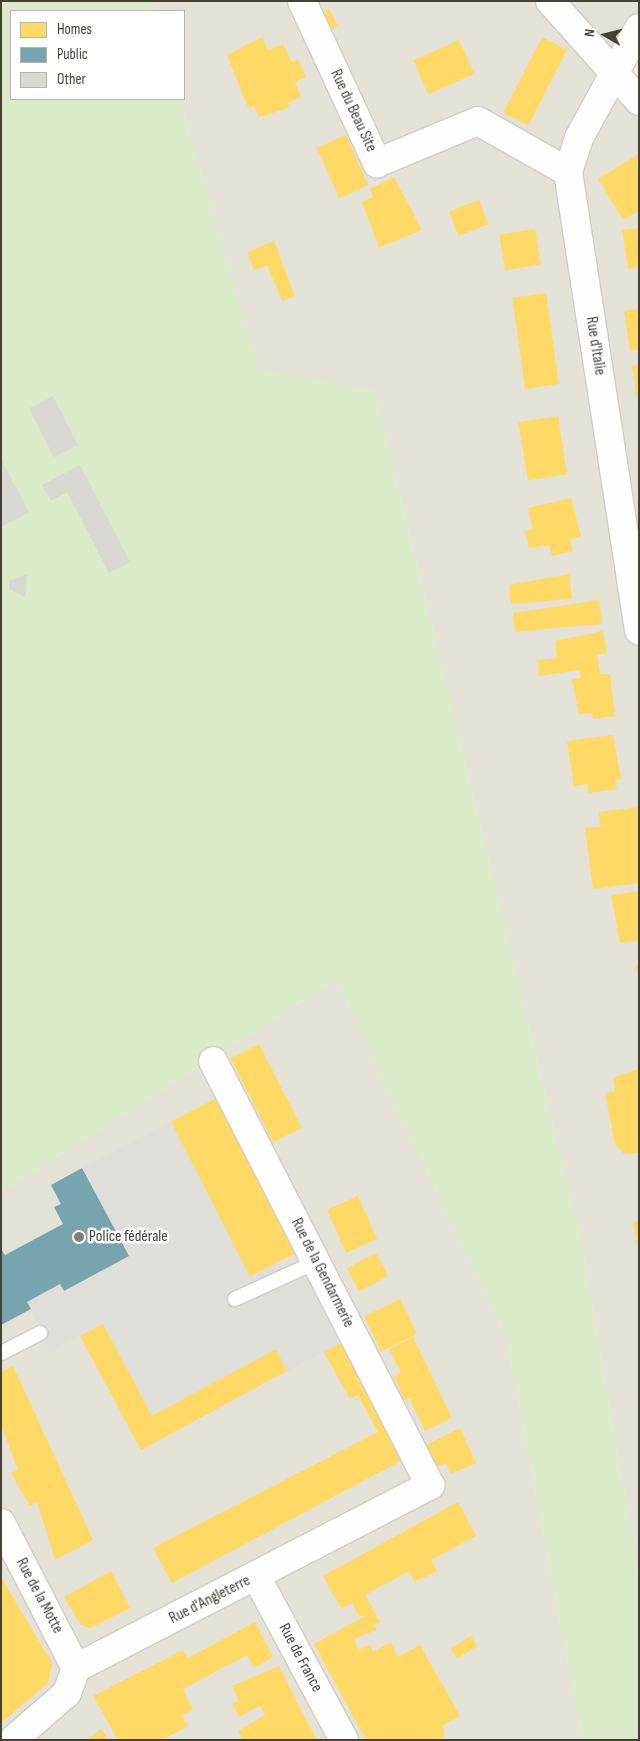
<!DOCTYPE html>
<meta charset="utf-8">
<style>
body{margin:0}
#map{position:relative;width:640px;height:1741px;overflow:hidden;background:#f0efe9;font-family:"Sofia Sans Condensed",sans-serif}
div>[style]{position:absolute}
[style*='--x']{left:calc(var(--x)*1px);top:calc(var(--y)*1px);width:calc(var(--w)*1px);rotate:calc(var(--a)*1deg)}
.residential>*{inset:0;background:#e4e1d6}
.green>*{inset:0;background:#dbebc9}
.parking>*{inset:0;background:#dfded9}
.homes>*{inset:0;background:#ffd966;transform-origin:0 0}
.public>*{inset:0;background:#76a5af}
.building>*{inset:0;background:#d9d8d2;transform-origin:0 0}
.roads{filter:drop-shadow(1px 0 #ceccc7) drop-shadow(-1px 0 #ceccc7) drop-shadow(0 1px #ceccc7) drop-shadow(0 -1px #ceccc7)}
.service>*{height:14px;margin:-7px;padding:0 7px;transform-origin:7px;border-radius:7px;background:#fdfdfc}
.minor>*{height:28px;margin:-14px;padding:0 14px;transform-origin:14px;border-radius:14px;background:#fdfdfc}
.tertiary>*{height:28px;margin:-14px;padding:0 14px;transform-origin:14px;border-radius:14px;background:#fdfdfc}
.dots>*{width:14px;height:14px;translate:-50% -50%;box-sizing:border-box;border:2px solid #fff;border-radius:50%}
span{translate:-50% -50%;white-space:nowrap;text-align:center;line-height:1.15;-webkit-text-stroke:5px #fff;paint-order:stroke}
.street-label{font-size:16px;color:#464136}
.poi-label{font-size:16px;color:#464136}
.left{translate:0 -50%;text-align:left}
.frame{position:absolute;inset:0;border:2px solid #464136;pointer-events:none}
.legend{position:absolute;left:10px;top:10px;width:175px;height:90px;box-sizing:border-box;background:#fff;border:1px solid #b5b3af;margin:0;padding:6px 9px;list-style:none;font-size:15px;color:#464136}
.legend li{display:flex;align-items:center;gap:10px;height:25px}
.legend b{width:25px;border:1px solid #b5b3af}
.north{position:absolute;left:580px;top:10px;width:50px;height:50px;-webkit-text-stroke:4px #fff;paint-order:stroke;rotate:278deg;font-size:14px;font-weight:700;line-height:20px;text-align:center;color:#464136}
.north::after{content:'';display:block;margin:auto;width:18px;height:22px;background:#464136;clip-path:polygon(50% 0,100% 100%,50% 72%,0 100%)}
</style>
<div id="map">
<div class="residential">
<i style="clip-path:polygon(151px 1px,549px 1px,612px 69px,572px 170px,614px 70px,639px 102px,639px 1578px,582px 1245px,375px 391px,258px 370px,180px 99px,184px 99px,184px 11px,154px 11px)"></i>
<i style="clip-path:polygon(550px 1px,639px 1px,639px 26px,613px 66px)"></i>
<i style="clip-path:polygon(336px 980px,506px 1338px,582px 1740px,1px 1740px,1px 1192px)"></i>
</div>
<div class="green">
<i style="clip-path:polygon(1px 1px,151px 1px,154px 11px,11px 11px,11px 99px,180px 99px,258px 369px,375px 391px,582px 1245px,639px 1578px,639px 1740px,582px 1740px,506px 1338px,336px 980px,1px 1192px)"></i>
</div>
<div class="parking">
<i style="clip-path:polygon(171px 1122px,251px 1277px,280px 1262px,291px 1284px,311px 1274px,345px 1341px,287px 1371px,275px 1349px,152px 1416px,103px 1324px,49px 1350px,27px 1302px,60px 1284px,65px 1291px,129px 1256px,82px 1168px)"></i>
</div>
<div class="homes">
<i style="clip-path:polygon(329px 9px,338px 26px,328px 31px,320px 13px)"></i>
<i style="clip-path:polygon(262px 37px,268px 50px,283px 44px,292px 62px,298px 59px,306px 77px,295px 82px,301px 97px,288px 103px,289px 108px,259px 117px,254px 106px,248px 108px,227px 55px)"></i>
<i style="left:542px;top:37px;width:28px;height:85px;rotate:27deg"></i>
<i style="left:459px;top:40px;width:37px;height:50px;rotate:66deg"></i>
<i style="left:346px;top:135px;width:55px;height:32px;rotate:66deg"></i>
<i style="clip-path:polygon(637px 155px,639px 211px,623px 220px,598px 179px)"></i>
<i style="clip-path:polygon(394px 177px,422px 230px,379px 248px,362px 202px,373px 197px,370px 189px)"></i>
<i style="left:479px;top:200px;width:26px;height:32px;rotate:69deg"></i>
<i style="clip-path:polygon(639px 228px,639px 267px,628px 269px,622px 230px)"></i>
<i style="left:535px;top:229px;width:36px;height:36px;rotate:81deg"></i>
<i style="clip-path:polygon(274px 241px,295px 296px,282px 301px,267px 265px,254px 270px,247px 252px)"></i>
<i style="left:546px;top:293px;width:92px;height:34px;rotate:82deg"></i>
<i style="clip-path:polygon(639px 309px,639px 350px,630px 351px,624px 311px)"></i>
<i style="clip-path:polygon(639px 365px,639px 406px,638px 406px,632px 366px)"></i>
<i style="left:558px;top:416px;width:59px;height:40px;rotate:81deg"></i>
<i style="clip-path:polygon(571px 498px,581px 536px,570px 540px,573px 551px,552px 556px,549px 545px,529px 548px,525px 531px,533px 529px,528px 508px)"></i>
<i style="clip-path:polygon(569px 574px,572px 599px,511px 604px,509px 585px)"></i>
<i style="clip-path:polygon(599px 600px,602px 624px,515px 632px,513px 613px)"></i>
<i style="clip-path:polygon(603px 631px,607px 653px,597px 655px,600px 674px,610px 674px,615px 716px,593px 719px,592px 713px,579px 714px,572px 679px,581px 678px,579px 670px,539px 676px,538px 660px,557px 658px,555px 641px)"></i>
<i style="clip-path:polygon(613px 735px,621px 779px,615px 780px,617px 789px,588px 793px,588px 784px,574px 786px,567px 741px)"></i>
<i style="clip-path:polygon(639px 807px,639px 883px,593px 889px,585px 828px,600px 827px,599px 812px)"></i>
<i style="clip-path:polygon(639px 891px,639px 941px,620px 943px,611px 895px)"></i>
<i style="clip-path:polygon(636px 966px,639px 966px,639px 980px,638px 980px)"></i>
<i style="left:259px;top:1044px;width:94px;height:32px;rotate:63deg"></i>
<i style="clip-path:polygon(639px 1069px,639px 1153px,624px 1154px,615px 1144px,605px 1093px,615px 1091px,613px 1078px)"></i>
<i style="left:219px;top:1097px;width:174px;height:54px;rotate:63deg"></i>
<i style="left:358px;top:1196px;width:47px;height:34px;rotate:66deg"></i>
<i style="clip-path:polygon(639px 1221px,639px 1252px,638px 1252px,633px 1222px)"></i>
<i style="left:376px;top:1253px;width:26px;height:33px;rotate:62deg"></i>
<i style="left:400px;top:1299px;width:39px;height:40px;rotate:64deg"></i>
<i style="clip-path:polygon(103px 1324px,152px 1416px,276px 1349px,287px 1371px,141px 1450px,80px 1336px)"></i>
<i style="clip-path:polygon(413px 1337px,452px 1418px,425px 1431px,410px 1400px,416px 1396px,405px 1401px,394px 1377px,401px 1373px,389px 1349px)"></i>
<i style="clip-path:polygon(345px 1341px,408px 1457px,172px 1583px,153px 1548px,378px 1432px,358px 1395px,350px 1399px,324px 1352px)"></i>
<i style="clip-path:polygon(13px 1366px,93px 1540px,55px 1560px,37px 1502px,30px 1506px,11px 1473px,18px 1470px,1px 1425px,1px 1372px)"></i>
<i style="clip-path:polygon(460px 1428px,476px 1463px,451px 1474px,446px 1463px,437px 1467px,426px 1445px)"></i>
<i style="clip-path:polygon(458px 1502px,476px 1536px,431px 1560px,437px 1571px,415px 1582px,409px 1571px,365px 1595px,380px 1622px,374px 1625px,376px 1630px,354px 1639px,359px 1650px,370px 1644px,373px 1652px,391px 1642px,398px 1657px,420px 1645px,460px 1716px,443px 1725px,444px 1740px,366px 1740px,314px 1644px,365px 1616px,359px 1616px,352px 1603px,341px 1608px,323px 1576px)"></i>
<i style="clip-path:polygon(111px 1571px,130px 1608px,91px 1628px,81px 1625px,64px 1597px)"></i>
<i style="clip-path:polygon(1px 1577px,52px 1663px,48px 1683px,1px 1723px)"></i>
<i style="clip-path:polygon(255px 1622px,273px 1657px,254px 1668px,247px 1655px,183px 1689px,193px 1710px,182px 1715px,188px 1726px,162px 1740px,118px 1740px,93px 1696px,183px 1650px,188px 1658px)"></i>
<i style="left:471px;top:1636px;width:12px;height:24px;rotate:59deg"></i>
<i style="clip-path:polygon(279px 1666px,302px 1712px,317px 1740px,243px 1740px,238px 1731px,265px 1715px,260px 1706px,239px 1717px,232px 1704px,239px 1701px,232px 1686px)"></i>
<i style="clip-path:polygon(101px 1729px,109px 1740px,88px 1740px)"></i>
</div>
<div class="public">
<i style="clip-path:polygon(82px 1168px,129px 1256px,64px 1291px,60px 1284px,27px 1302px,31px 1309px,1px 1325px,1px 1249px,5px 1255px,63px 1224px,54px 1207px,61px 1204px,51px 1185px)"></i>
</div>
<div class="building">
<i style="left:53px;top:396px;width:55px;height:27px;rotate:63deg"></i>
<i style="clip-path:polygon(1px 459px,29px 512px,1px 527px)"></i>
<i style="clip-path:polygon(80px 465px,130px 562px,109px 573px,67px 492px,51px 501px,42px 485px)"></i>
<i style="clip-path:polygon(27px 574px,25px 597px,9px 589px,9px 581px)"></i>
</div>
<div class="roads">
<div class="service">
<i style="--x:235;--y:1299;--w:89;--a:-24.6"></i>
<i style="--x:1;--y:1353;--w:44;--a:-27.1"></i>
</div>
<div class="minor">
<i style="--x:302;--y:1;--w:179;--a:65.2"></i>
<i style="--x:377;--y:163;--w:109;--a:-22.6"></i>
<i style="--x:478;--y:121;--w:103;--a:29.5"></i>
<i style="--x:550;--y:1;--w:134;--a:48.3"></i>
<i style="--x:639;--y:28;--w:125;--a:118.6"></i>
<i style="--x:579;--y:138;--w:36;--a:108"></i>
<i style="--x:568;--y:172;--w:464;--a:81.2"></i>
<i style="--x:256;--y:1576;--w:186;--a:61.8"></i>
<i style="--x:76;--y:1668;--w:399;--a:-27.3"></i>
<i style="--x:430;--y:1485;--w:476;--a:-117.1"></i>
</div>
<div class="tertiary">
<i style="--x:1;--y:1523;--w:163;--a:62.7"></i>
<i style="--x:76;--y:1668;--w:27;--a:110"></i>
<i style="--x:67;--y:1693;--w:72;--a:139"></i>
</div>
</div>
<div class="dots">
<i style="left:79px;top:1237px;background:#827e75"></i>
</div>
<div class="street-label">
<span style="left:353px;top:111px;rotate:65deg">Rue du Beau Site</span>
<span style="left:595px;top:346px;rotate:81deg">Rue d'Italie</span>
<span style="left:322px;top:1273px;rotate:63deg">Rue de la Gendarmerie</span>
<span style="left:39px;top:1596px;rotate:62deg">Rue de la Motte</span>
<span style="left:210px;top:1600px;rotate:-27deg">Rue d'Angleterre</span>
<span style="left:300px;top:1658px;rotate:62deg">Rue de France</span>
</div>
<div class="poi-label">
<span class="left" style="left:89px;top:1237px">Police fédérale</span>
</div>
<div class="frame"></div>
<ul class="legend">
<li><b style="height:14px;background:#ffd966"></b>Homes</li>
<li><b style="height:14px;background:#76a5af"></b>Public</li>
<li><b style="height:14px;background:#d9d8d2"></b>Other</li>
</ul>
<div class="north">N</div>
</div>
